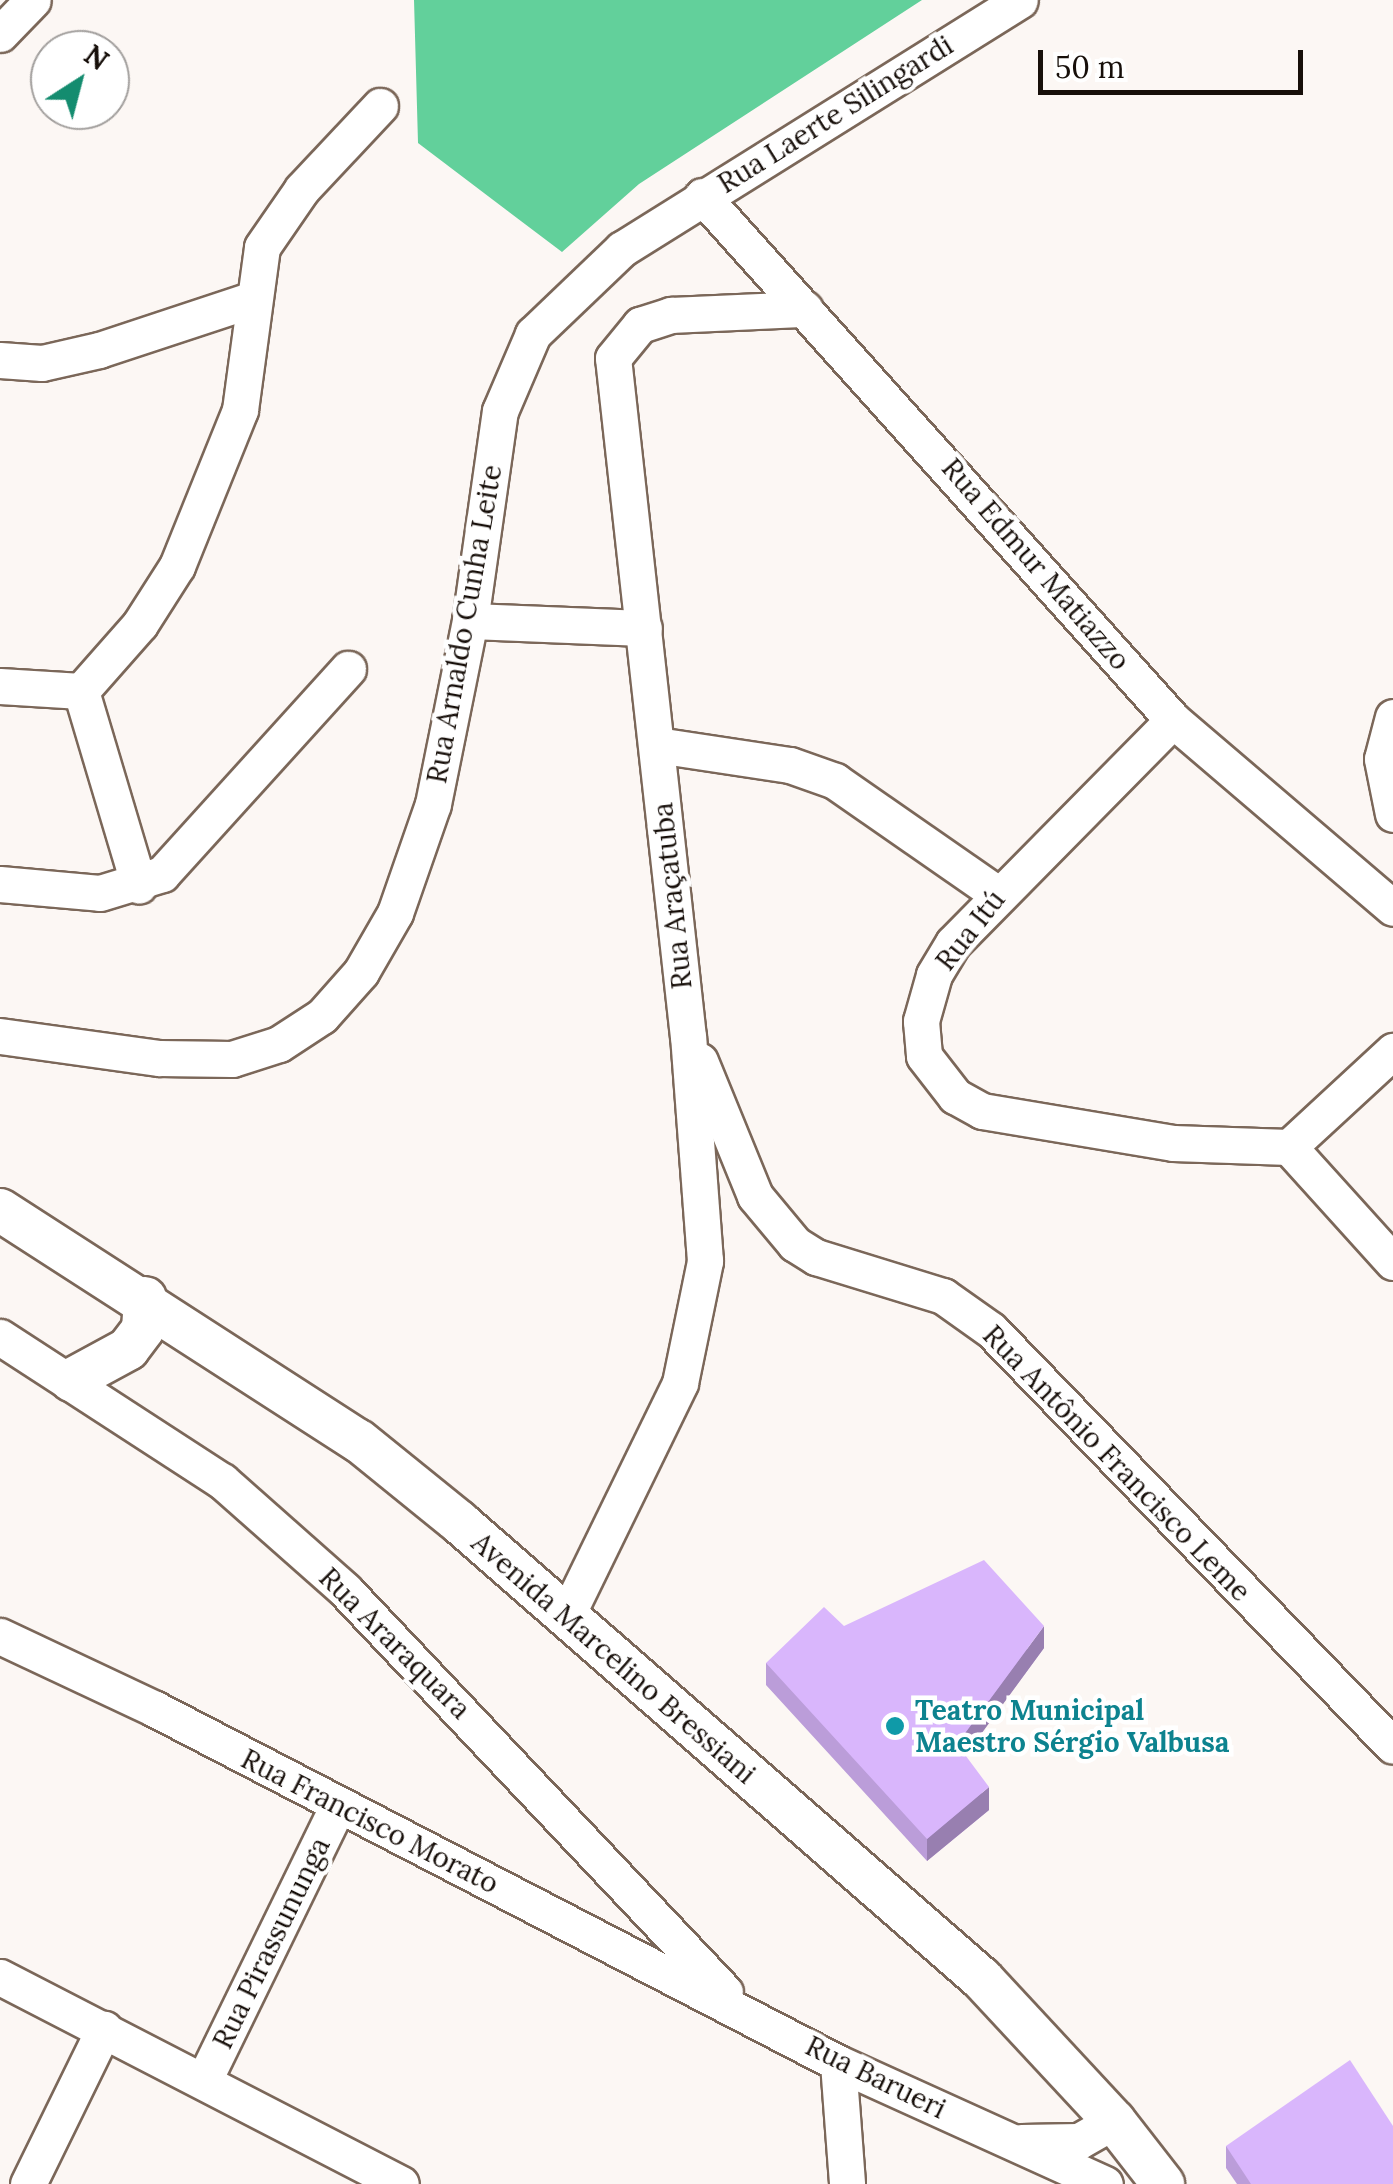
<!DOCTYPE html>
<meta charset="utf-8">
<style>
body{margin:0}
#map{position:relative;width:1393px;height:2184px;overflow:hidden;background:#fcf7f4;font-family:Lora,serif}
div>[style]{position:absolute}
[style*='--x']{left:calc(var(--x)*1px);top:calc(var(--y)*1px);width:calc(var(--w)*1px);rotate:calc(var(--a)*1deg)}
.forest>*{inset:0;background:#62d09b}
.roads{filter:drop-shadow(2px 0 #7b6759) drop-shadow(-2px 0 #7b6759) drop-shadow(0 2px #7b6759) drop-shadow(0 -2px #7b6759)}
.minor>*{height:35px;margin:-17.5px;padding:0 17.5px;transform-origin:17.5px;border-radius:17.5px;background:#fff}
.tertiary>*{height:42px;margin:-21px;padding:0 21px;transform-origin:21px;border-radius:21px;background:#fff}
.wall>*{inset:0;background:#bb9dd9}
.shaded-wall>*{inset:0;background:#987fb0}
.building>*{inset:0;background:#d9b6fc}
.dots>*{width:28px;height:28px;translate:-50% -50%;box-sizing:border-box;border:5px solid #fff;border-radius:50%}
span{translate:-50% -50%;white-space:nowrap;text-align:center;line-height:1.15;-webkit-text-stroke:9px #fff;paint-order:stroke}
.street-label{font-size:28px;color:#170f0a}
.culture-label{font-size:28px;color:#0d838f;font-weight:700}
.left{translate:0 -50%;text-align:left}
.north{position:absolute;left:30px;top:30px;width:100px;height:100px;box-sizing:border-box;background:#fff;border:2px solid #a29f9d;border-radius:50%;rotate:36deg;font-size:28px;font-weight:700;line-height:40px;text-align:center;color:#170f0a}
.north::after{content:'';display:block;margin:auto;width:35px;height:45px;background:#148c6f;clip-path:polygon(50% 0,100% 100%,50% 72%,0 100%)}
.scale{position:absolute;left:1038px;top:50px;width:265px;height:45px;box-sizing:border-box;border:5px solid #170f0a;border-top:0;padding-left:12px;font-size:30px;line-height:35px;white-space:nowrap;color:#170f0a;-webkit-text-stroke:8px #fff;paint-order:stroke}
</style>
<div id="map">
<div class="forest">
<i style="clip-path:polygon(414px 0,922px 0,639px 184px,562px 252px,418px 143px)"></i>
</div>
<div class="roads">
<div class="minor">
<i style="--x:0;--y:34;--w:47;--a:-45.9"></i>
<i style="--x:702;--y:196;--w:705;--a:48.05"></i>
<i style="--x:1173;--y:720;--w:289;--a:40.5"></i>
<i style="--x:0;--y:360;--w:42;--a:4.1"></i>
<i style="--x:42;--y:363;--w:58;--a:-12.8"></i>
<i style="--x:99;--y:350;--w:159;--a:-18.3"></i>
<i style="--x:470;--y:621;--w:174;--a:2.3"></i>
<i style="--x:0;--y:686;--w:81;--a:3.5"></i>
<i style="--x:81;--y:691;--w:89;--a:-48.6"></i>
<i style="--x:140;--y:624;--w:69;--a:-57.5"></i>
<i style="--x:177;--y:566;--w:168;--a:-68"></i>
<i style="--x:240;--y:410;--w:164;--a:-82.3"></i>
<i style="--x:262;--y:247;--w:70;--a:-55.4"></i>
<i style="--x:302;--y:189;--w:114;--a:-46.8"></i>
<i style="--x:81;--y:691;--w:203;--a:73.4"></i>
<i style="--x:1393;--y:717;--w:43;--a:104.7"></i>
<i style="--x:1382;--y:759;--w:56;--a:78.7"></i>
<i style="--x:1173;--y:720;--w:313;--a:134.6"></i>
<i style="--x:953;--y:943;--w:37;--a:121"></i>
<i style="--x:934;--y:975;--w:48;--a:105.8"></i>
<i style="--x:921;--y:1021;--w:35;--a:85"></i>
<i style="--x:924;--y:1056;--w:51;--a:52.2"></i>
<i style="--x:955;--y:1096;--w:31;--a:29"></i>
<i style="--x:982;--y:1111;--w:194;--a:9.5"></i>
<i style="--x:1173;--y:1143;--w:116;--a:2"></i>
<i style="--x:657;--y:745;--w:134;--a:8.6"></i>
<i style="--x:790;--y:765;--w:48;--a:19.6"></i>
<i style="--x:835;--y:781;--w:196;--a:34.8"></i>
<i style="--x:0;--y:884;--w:100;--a:5.1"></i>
<i style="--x:100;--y:893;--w:65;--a:-17"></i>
<i style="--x:162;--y:874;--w:277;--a:-47.8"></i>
<i style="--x:0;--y:1036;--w:161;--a:7.9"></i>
<i style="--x:159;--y:1058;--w:73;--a:0.8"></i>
<i style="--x:232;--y:1059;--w:49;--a:-17.7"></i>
<i style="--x:279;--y:1044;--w:51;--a:-33.1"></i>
<i style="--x:322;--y:1016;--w:59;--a:-48.4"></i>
<i style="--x:361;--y:972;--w:68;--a:-60"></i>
<i style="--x:395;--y:913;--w:115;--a:-70.8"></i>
<i style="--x:433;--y:804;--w:187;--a:-78.6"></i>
<i style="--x:470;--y:621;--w:212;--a:-81.9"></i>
<i style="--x:500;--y:411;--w:84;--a:-66.8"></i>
<i style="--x:533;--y:334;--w:123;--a:-43.7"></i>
<i style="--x:622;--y:249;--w:469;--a:-32"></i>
<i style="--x:700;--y:1061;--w:146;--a:67.8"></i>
<i style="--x:755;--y:1196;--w:62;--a:50.2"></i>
<i style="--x:795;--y:1244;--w:25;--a:32"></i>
<i style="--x:816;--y:1257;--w:133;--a:17.1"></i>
<i style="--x:943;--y:1296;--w:59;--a:35.3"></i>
<i style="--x:991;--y:1330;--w:578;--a:45.98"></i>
<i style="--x:1289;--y:1147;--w:155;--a:47.9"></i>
<i style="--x:1289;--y:1147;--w:142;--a:-42.7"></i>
<i style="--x:0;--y:1337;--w:265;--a:33"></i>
<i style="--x:222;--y:1481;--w:164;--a:41.5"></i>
<i style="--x:345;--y:1590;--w:553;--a:46.61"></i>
<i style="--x:566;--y:1617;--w:260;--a:-64"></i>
<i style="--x:680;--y:1383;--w:125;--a:-78.4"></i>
<i style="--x:705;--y:1261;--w:225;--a:-94.3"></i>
<i style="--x:688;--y:1037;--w:683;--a:-96.3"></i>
<i style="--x:613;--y:358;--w:43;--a:-50.7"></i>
<i style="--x:640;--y:325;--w:33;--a:-18"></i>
<i style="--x:671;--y:315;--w:134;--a:-2.6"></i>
<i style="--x:0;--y:1636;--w:171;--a:25.2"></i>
<i style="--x:155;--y:1709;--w:769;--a:27.4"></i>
<i style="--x:838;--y:2063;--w:293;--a:24.4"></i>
<i style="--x:0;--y:1977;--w:451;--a:27.3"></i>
<i style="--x:838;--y:2063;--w:121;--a:85.7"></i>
<i style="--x:205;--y:2078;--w:301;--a:-64"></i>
<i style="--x:1021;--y:2142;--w:58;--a:-1"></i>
<i style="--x:1079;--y:2141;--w:40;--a:-29.7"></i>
<i style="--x:28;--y:2184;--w:173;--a:-63.9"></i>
</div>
<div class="tertiary">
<i style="--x:0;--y:1210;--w:427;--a:32.8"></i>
<i style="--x:359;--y:1441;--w:129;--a:39"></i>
<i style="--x:459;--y:1522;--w:695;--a:41.15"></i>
<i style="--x:982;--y:1979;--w:194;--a:47.1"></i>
<i style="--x:1114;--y:2121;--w:80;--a:52.1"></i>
<i style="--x:71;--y:1380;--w:65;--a:-28.5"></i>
<i style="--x:128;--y:1349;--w:25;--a:-53"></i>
<i style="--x:143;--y:1329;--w:31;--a:-86"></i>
</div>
</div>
<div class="wall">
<i style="clip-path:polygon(1044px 1648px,965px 1755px,989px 1810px,927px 1861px,766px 1685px,766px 1663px)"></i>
<i style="clip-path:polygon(1226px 2146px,1393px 2184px,1237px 2184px,1226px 2168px)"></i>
</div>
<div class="shaded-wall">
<i style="clip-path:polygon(1044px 1626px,1044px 1648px,957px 1767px,957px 1744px)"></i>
<i style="clip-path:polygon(989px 1787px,989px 1810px,927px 1861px,927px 1839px)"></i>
</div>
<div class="building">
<i style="clip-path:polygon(984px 1560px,1044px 1626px,957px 1744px,989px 1787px,927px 1839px,766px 1663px,824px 1607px,844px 1626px)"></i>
<i style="clip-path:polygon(1350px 2060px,1393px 2126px,1393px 2184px,1251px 2184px,1226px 2146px)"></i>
</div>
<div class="dots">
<i style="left:895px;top:1726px;background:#0f9aa8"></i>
</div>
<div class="street-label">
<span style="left:835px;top:114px;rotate:-32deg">Rua Laerte Silingardi</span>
<span style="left:1036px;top:564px;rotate:49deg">Rua Edmur Matiazzo</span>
<span style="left:464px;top:624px;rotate:-80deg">Rua Arnaldo Cunha Leite</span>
<span style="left:672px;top:896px;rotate:-96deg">Rua Araçatuba</span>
<span style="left:970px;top:930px;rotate:-52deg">Rua Itú</span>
<span style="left:1117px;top:1463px;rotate:46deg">Rua Antônio Francisco Leme</span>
<span style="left:395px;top:1643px;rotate:45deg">Rua Araraquara</span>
<span style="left:614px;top:1658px;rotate:41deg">Avenida Marcelino Bressiani</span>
<span style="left:370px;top:1821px;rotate:27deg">Rua Francisco Morato</span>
<span style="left:271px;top:1943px;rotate:-64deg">Rua Pirassununga</span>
<span style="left:876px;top:2077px;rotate:26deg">Rua Barueri</span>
</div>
<div class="culture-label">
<span class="left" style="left:915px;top:1726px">Teatro Municipal<br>Maestro Sérgio Valbusa</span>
</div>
<div class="north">N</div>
<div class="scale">50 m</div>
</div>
